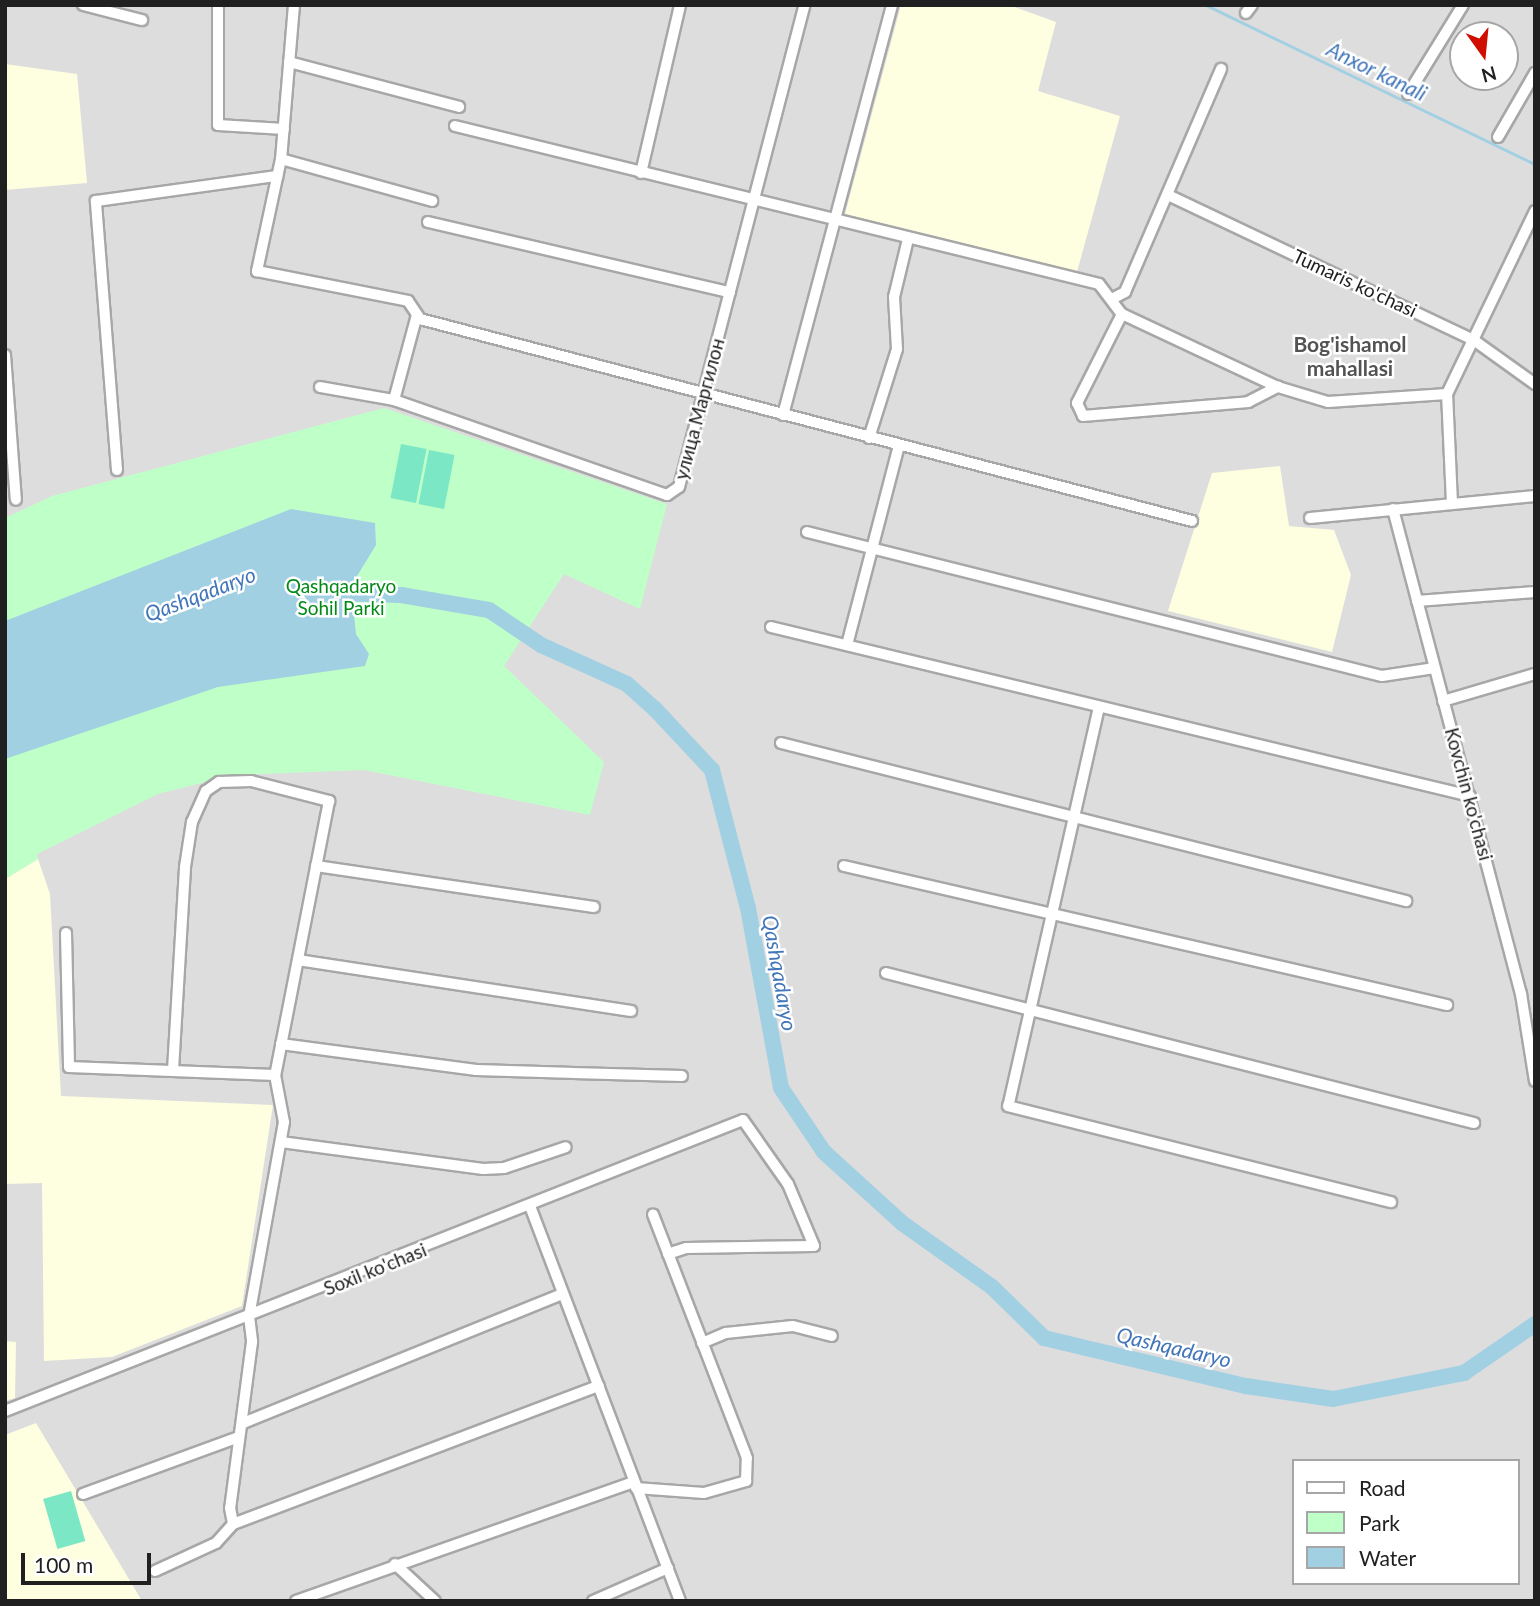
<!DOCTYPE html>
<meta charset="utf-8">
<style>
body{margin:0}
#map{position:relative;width:1540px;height:1606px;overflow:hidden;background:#f1eee5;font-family:Lato,sans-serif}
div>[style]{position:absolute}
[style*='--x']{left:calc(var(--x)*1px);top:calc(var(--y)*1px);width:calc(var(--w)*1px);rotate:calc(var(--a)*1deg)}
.residential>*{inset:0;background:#dedddd}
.education>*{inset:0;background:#fdffe0}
.park>*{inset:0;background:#bfffc8}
.pitch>*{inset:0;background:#7ce7c5;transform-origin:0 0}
.water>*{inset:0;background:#a2d0e3}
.stream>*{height:2.5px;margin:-1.25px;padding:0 1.25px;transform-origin:1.25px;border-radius:1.25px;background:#a2d0e3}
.river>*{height:16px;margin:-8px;padding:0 8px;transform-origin:8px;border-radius:8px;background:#a2d0e3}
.roads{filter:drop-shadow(2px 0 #a7a7a7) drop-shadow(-2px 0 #a7a7a7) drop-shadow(0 2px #a7a7a7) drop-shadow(0 -2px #a7a7a7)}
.minor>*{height:10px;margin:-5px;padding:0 5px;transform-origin:5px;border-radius:5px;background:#fff}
span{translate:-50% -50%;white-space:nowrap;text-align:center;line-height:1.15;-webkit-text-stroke:5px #fff;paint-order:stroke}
.street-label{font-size:19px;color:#202020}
.park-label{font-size:19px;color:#018a16}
.water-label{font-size:21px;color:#4276b9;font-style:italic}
.neighbourhood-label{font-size:21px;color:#535353;font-weight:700}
.frame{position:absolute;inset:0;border:7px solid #202020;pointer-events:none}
.legend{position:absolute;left:1292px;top:1459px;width:228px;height:126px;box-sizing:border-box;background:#fff;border:2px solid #a6a6a6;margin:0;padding:9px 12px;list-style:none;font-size:21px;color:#202020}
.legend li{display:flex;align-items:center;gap:14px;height:35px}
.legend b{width:35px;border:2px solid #a6a6a6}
.north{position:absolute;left:1449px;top:21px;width:70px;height:70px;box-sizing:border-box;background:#fff;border:2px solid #a6a6a6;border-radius:50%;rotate:165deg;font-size:19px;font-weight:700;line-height:28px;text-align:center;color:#202020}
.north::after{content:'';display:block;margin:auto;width:24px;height:32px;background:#cf0e00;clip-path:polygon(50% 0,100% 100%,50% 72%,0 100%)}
.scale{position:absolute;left:21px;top:1553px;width:130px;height:32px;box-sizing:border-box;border:4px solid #202020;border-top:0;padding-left:9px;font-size:21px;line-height:24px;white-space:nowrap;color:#202020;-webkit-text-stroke:5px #fff;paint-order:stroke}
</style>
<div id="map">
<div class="residential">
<i style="clip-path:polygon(evenodd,5px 5px,1535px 5px,1535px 1601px,5px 1601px,5px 5px,1463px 35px,1505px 35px,1505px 77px,1463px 77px,1463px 35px,5px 5px,1293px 1461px,1517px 1461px,1517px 1583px,1293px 1583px,1293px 1461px)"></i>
</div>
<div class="education">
<i style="clip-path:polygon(901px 5px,1009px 5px,1056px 22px,1038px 91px,1120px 116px,1077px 272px,845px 214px)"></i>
<i style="clip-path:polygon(5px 64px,77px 74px,87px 183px,5px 190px)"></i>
<i style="clip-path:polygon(1280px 466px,1289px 526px,1334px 530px,1351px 575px,1332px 652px,1168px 611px,1212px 473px)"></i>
<i style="clip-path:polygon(38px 859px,50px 894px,61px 1096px,273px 1105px,242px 1306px,112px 1357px,44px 1361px,42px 1183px,5px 1184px,5px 879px)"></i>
<i style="clip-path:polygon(5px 1341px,16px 1342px,15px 1398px,5px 1401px)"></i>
<i style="clip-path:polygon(36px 1423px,142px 1601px,5px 1601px,5px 1435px)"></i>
</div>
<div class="park">
<i style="clip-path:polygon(384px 408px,667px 504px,640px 609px,564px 574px,504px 666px,604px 762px,590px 815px,364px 770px,233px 775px,158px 794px,37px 854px,38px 859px,5px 879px,5px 518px,52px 496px)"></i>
</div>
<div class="pitch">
<i style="left:401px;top:444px;width:26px;height:55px;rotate:11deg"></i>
<i style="left:429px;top:450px;width:26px;height:55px;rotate:11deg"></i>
<i style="left:71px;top:1491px;width:52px;height:29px;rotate:74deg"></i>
</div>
<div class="water">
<i style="clip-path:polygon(291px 509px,375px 523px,376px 545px,351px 586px,356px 634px,369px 654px,365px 666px,218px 687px,5px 759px,5px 621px)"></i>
</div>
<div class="stream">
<i style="--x:1206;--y:5;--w:365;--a:25.8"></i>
</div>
<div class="river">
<i style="--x:330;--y:593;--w:71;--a:1.6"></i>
<i style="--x:401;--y:595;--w:89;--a:9.7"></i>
<i style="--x:489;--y:610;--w:63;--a:33.9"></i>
<i style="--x:541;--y:645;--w:94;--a:24.4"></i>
<i style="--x:627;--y:684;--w:36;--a:42"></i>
<i style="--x:654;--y:708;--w:85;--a:46.9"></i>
<i style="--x:712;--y:770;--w:143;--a:75.4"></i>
<i style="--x:748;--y:908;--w:183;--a:79.6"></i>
<i style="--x:781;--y:1088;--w:77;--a:56.1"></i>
<i style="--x:824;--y:1152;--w:105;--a:42.3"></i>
<i style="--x:902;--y:1223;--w:110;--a:35.4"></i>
<i style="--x:992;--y:1287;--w:73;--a:44.4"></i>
<i style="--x:1044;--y:1338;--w:208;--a:13.4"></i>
<i style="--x:1246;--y:1386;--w:88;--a:8.5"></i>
<i style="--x:1333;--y:1399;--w:134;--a:-11.2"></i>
<i style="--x:1464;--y:1373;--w:86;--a:-34.6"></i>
</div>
<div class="roads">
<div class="minor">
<i style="--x:83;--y:5;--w:61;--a:14.3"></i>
<i style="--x:218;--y:5;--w:120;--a:90"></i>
<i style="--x:218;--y:125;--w:66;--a:3.5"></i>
<i style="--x:294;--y:5;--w:155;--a:94.8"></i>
<i style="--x:281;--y:159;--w:115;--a:102.1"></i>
<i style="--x:257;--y:271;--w:154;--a:11.2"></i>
<i style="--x:408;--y:301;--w:22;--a:56"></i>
<i style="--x:420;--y:319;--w:798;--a:14.66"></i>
<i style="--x:1246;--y:13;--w:10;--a:-53"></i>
<i style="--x:289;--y:62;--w:176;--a:14.8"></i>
<i style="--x:1408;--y:94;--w:105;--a:-58.3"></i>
<i style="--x:455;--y:126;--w:663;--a:13.78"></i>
<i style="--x:1099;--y:284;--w:38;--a:53"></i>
<i style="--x:1122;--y:314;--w:172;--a:25.1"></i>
<i style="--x:1498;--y:137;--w:74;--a:-60"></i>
<i style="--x:281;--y:159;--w:157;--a:15.5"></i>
<i style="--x:641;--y:173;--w:172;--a:-76.9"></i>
<i style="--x:1168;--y:195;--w:340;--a:25.4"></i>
<i style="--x:1475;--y:341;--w:74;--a:35.6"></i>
<i style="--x:428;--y:222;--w:310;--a:13.1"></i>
<i style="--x:1112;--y:299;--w:15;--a:-28"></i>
<i style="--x:1125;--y:292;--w:243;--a:-66.7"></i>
<i style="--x:1122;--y:314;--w:100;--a:116.8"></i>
<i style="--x:1077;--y:403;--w:14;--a:65"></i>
<i style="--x:1083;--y:416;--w:166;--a:-4.8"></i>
<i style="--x:1248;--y:402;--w:34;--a:-27"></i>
<i style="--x:1278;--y:387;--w:52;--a:16.7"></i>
<i style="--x:1328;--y:402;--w:119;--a:-3.8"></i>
<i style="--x:5;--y:355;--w:145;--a:85.7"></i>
<i style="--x:320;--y:387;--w:75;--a:10"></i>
<i style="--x:394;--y:400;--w:289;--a:19.2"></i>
<i style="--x:667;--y:495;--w:14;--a:-34"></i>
<i style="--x:679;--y:487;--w:498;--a:-75.4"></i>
<i style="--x:394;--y:400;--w:88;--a:-74.9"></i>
<i style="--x:783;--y:415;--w:424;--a:-75.1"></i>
<i style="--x:869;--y:438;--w:93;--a:-72.5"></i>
<i style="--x:897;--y:349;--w:52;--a:-93.3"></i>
<i style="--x:894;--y:297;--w:60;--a:-76.4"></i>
<i style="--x:117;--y:470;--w:270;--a:-94.5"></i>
<i style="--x:96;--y:201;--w:183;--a:-7.9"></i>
<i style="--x:1452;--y:503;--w:109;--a:-92.6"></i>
<i style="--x:1447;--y:394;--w:203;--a:-64.3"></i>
<i style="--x:1393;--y:509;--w:502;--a:75.22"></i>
<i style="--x:1521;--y:994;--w:88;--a:80.9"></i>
<i style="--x:1310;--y:518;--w:226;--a:-5.6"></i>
<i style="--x:807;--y:532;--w:593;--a:14.06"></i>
<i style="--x:1382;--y:676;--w:53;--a:-8.7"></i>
<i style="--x:1417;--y:601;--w:118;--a:-4.4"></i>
<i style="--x:771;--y:627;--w:719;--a:13.59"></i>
<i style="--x:847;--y:645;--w:206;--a:-75.4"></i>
<i style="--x:1443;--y:701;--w:96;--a:-16.4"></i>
<i style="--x:1099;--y:707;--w:409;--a:102.8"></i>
<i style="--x:1008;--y:1106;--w:395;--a:14.1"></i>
<i style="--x:781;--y:743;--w:645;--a:14.19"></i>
<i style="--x:316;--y:866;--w:281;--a:8.4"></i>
<i style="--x:844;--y:866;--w:619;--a:12.98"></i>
<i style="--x:66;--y:933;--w:134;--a:88.7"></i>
<i style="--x:69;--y:1067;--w:206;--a:2.2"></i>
<i style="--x:298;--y:960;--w:337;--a:8.7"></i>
<i style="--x:886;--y:973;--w:607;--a:14.31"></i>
<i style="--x:281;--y:1044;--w:197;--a:7.6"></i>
<i style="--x:476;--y:1070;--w:206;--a:1.7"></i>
<i style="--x:173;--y:1070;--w:203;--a:-86.6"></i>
<i style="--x:185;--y:867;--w:46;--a:-81.2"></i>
<i style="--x:192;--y:822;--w:34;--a:-66"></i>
<i style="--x:206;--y:791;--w:16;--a:-35"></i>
<i style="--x:219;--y:782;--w:32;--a:-2"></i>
<i style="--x:251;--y:781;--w:81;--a:14.4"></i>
<i style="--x:329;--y:801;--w:279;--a:101.1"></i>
<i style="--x:275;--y:1075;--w:48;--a:79.2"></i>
<i style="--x:284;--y:1122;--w:197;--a:100.2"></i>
<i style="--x:249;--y:1316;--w:26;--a:83"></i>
<i style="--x:252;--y:1342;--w:167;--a:97.5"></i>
<i style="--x:230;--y:1508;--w:16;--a:79"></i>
<i style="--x:281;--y:1142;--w:204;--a:7.6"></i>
<i style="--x:483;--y:1169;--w:21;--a:-3"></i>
<i style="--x:504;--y:1168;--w:65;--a:-18.7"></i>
<i style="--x:530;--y:1206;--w:423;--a:69.2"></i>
<i style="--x:702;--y:1343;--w:26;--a:-23"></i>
<i style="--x:726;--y:1333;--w:67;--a:-6"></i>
<i style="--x:793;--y:1326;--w:40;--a:14.4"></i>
<i style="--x:5;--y:1411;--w:793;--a:-21.52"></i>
<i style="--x:743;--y:1120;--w:78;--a:54.9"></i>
<i style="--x:788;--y:1184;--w:67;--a:67.2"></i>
<i style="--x:814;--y:1246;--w:128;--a:179.1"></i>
<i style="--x:686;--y:1248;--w:19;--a:162"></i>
<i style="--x:243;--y:1423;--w:344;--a:-22"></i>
<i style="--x:636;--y:1488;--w:68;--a:4.2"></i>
<i style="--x:704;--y:1493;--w:44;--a:-15.9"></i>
<i style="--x:746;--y:1481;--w:23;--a:-88"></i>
<i style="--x:747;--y:1458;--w:261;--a:-111.1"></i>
<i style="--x:83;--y:1494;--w:166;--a:-20.1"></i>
<i style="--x:395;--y:1564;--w:54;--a:42.8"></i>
<i style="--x:155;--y:1571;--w:67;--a:-24.7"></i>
<i style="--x:216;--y:1543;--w:25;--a:-48"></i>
<i style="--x:233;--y:1524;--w:391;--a:-20.7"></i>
<i style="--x:296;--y:1601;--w:358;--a:-19.4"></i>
<i style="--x:593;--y:1601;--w:82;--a:-23.7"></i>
</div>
</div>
<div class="street-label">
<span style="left:1355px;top:283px;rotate:25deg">Tumaris ko'chasi</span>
<span style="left:699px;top:409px;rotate:-75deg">улица Маргилон</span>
<span style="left:1469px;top:794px;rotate:75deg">Kovchin ko'chasi</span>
<span style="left:375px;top:1269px;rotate:-22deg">Soxil ko'chasi</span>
</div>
<div class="park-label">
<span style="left:341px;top:597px">Qashqadaryo<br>Sohil Parki</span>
</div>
<div class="water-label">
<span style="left:1377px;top:71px;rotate:26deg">Anxor kanali</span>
<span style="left:200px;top:594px;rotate:-21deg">Qashqadaryo</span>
<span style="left:780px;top:973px;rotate:80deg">Qashqadaryo</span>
<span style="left:1174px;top:1347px;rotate:13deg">Qashqadaryo</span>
</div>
<div class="neighbourhood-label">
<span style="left:1350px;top:356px">Bog'ishamol<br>mahallasi</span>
</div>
<div class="frame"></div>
<ul class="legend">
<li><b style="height:9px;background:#fff"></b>Road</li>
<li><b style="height:19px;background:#bfffc8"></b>Park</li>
<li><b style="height:19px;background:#a2d0e3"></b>Water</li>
</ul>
<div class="north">N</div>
<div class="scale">100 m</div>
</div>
